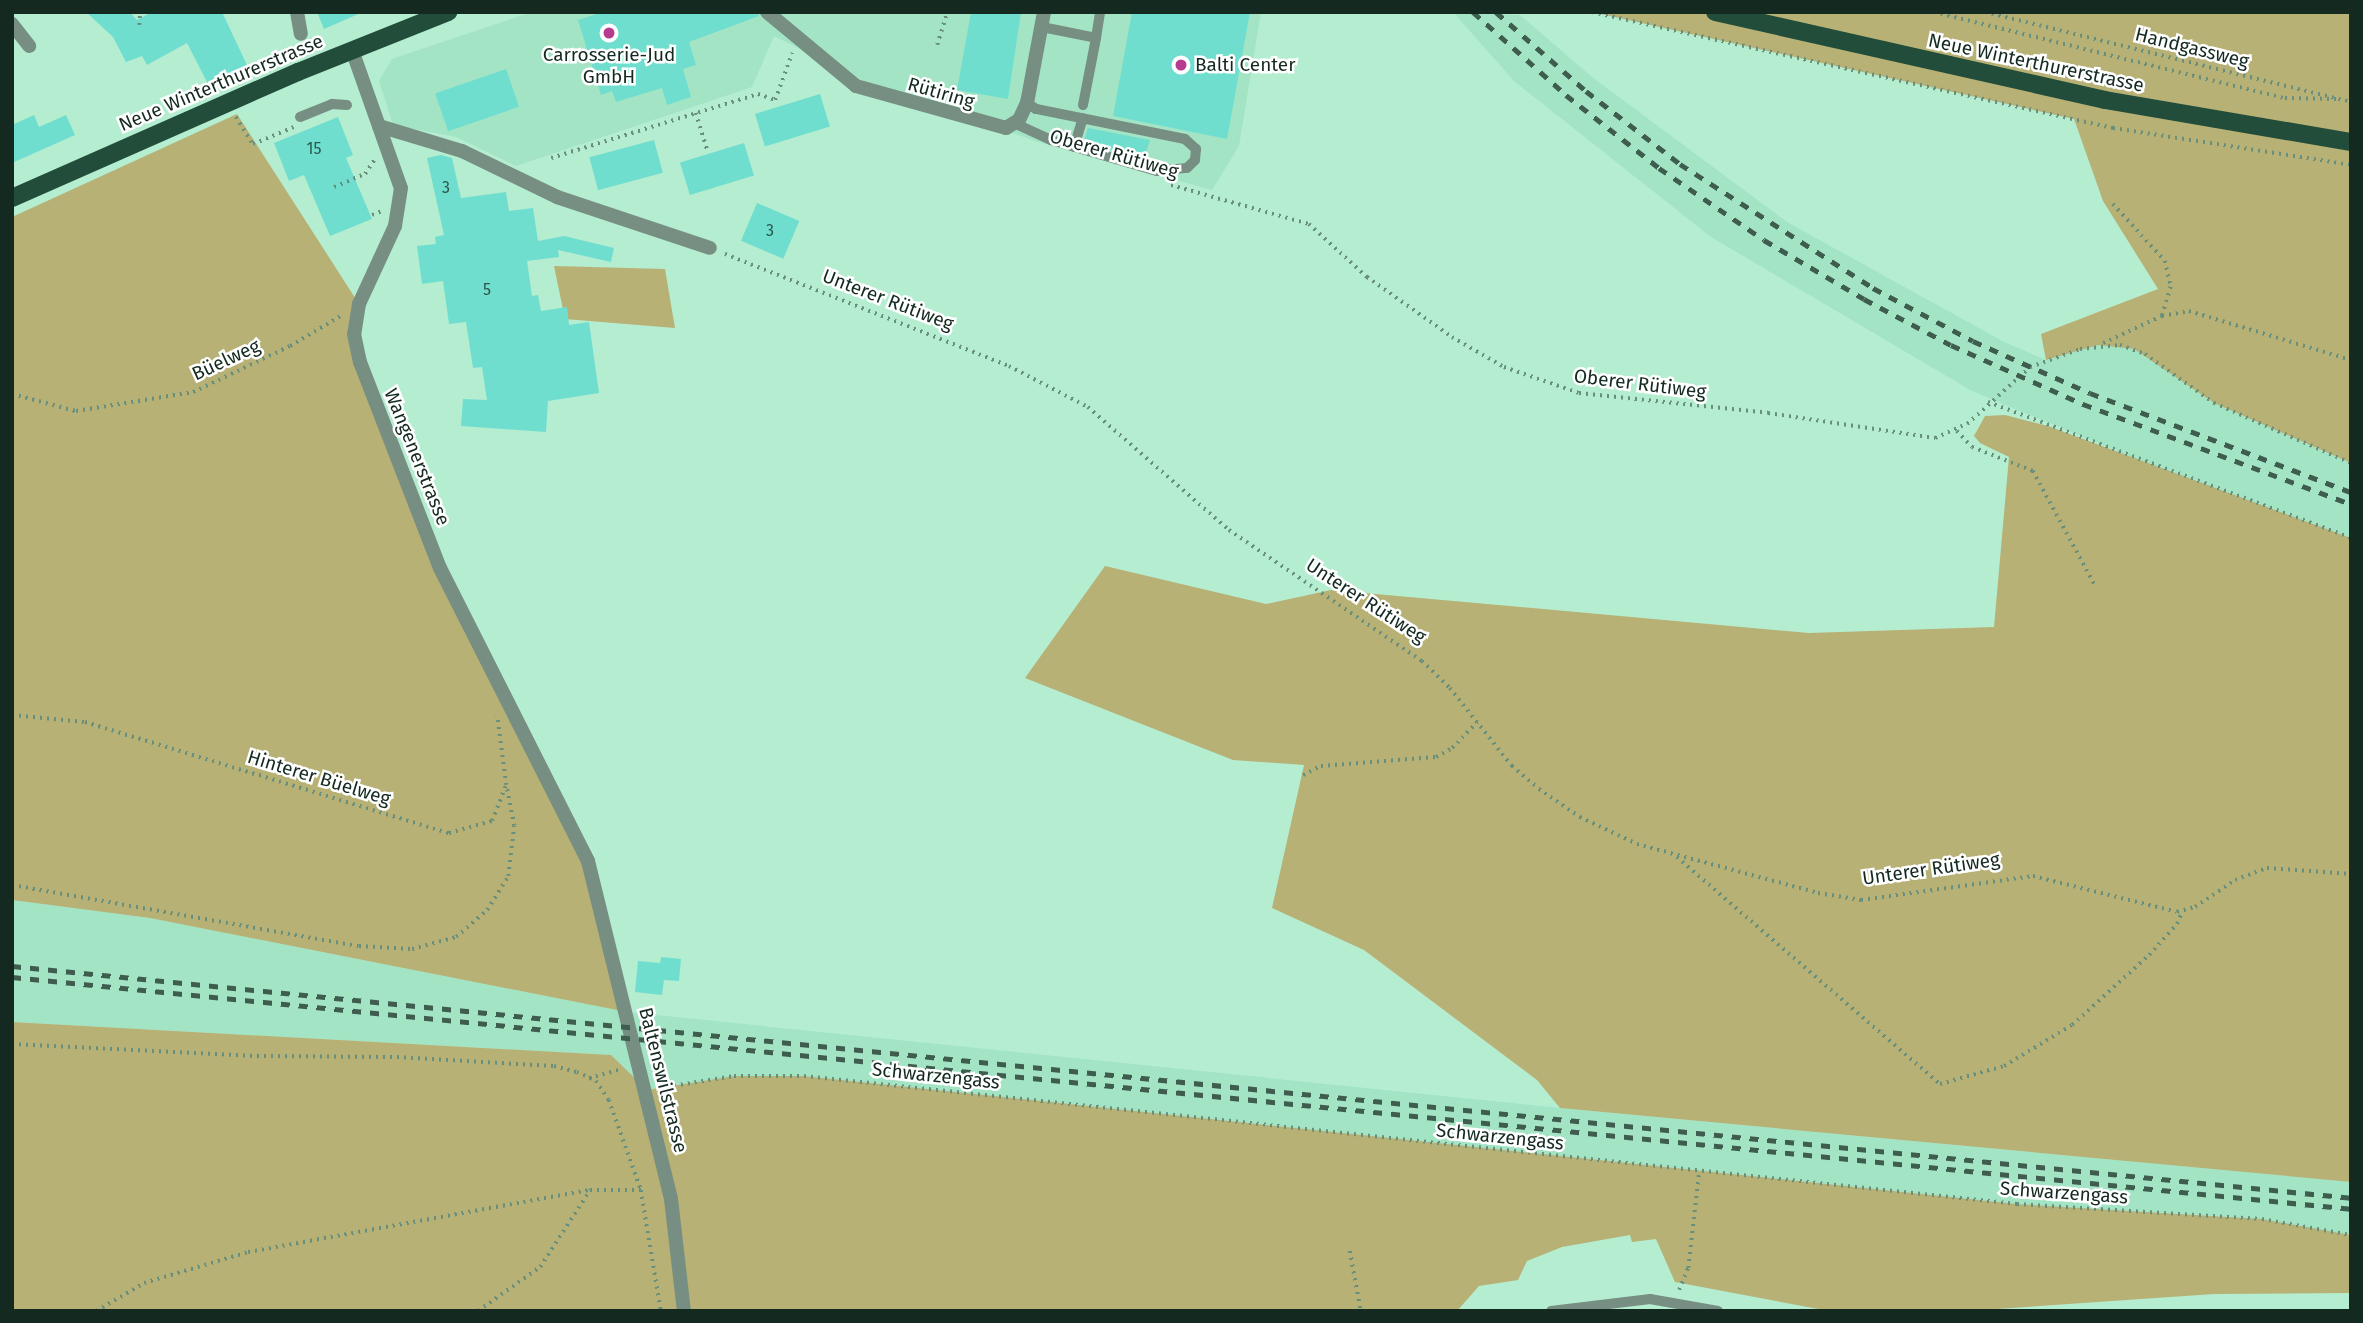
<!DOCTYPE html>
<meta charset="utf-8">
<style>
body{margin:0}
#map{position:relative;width:2363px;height:1323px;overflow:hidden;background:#b5edd1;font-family:"Fira Sans",sans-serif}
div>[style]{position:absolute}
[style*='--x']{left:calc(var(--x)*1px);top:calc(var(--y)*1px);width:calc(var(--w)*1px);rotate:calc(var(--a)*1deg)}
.built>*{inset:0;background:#a3e4c5}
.green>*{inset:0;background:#b7b175}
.building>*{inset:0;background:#70dece;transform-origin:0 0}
.path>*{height:3.5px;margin-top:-1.75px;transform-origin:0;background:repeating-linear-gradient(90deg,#678f7c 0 2px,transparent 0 7px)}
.service>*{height:10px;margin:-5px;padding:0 5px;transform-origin:5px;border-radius:5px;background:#778e82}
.minor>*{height:14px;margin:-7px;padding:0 7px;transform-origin:7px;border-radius:7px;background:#778e82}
.primary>*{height:18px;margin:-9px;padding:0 9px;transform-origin:9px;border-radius:9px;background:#214d3a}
.rail>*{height:5px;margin-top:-2.5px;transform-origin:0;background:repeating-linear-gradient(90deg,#3e5d4e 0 9px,transparent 0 18px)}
.dots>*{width:19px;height:19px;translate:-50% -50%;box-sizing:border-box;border:4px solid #fff;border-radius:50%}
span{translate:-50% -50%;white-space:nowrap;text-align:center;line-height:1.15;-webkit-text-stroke:5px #fff;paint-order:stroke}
.number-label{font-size:16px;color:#2b574c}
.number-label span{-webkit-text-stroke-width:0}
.street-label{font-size:19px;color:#142a20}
.poi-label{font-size:19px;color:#142a20}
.left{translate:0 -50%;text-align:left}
.frame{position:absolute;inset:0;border:14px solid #142a20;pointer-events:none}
</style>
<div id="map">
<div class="built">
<i style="clip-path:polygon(532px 12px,1261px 12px,1239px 146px,1212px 190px,1038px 142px,868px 83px,774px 36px,752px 87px,516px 166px,456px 137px,393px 125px,379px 81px,392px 59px)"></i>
<i style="clip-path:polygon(1453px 12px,1520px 15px,1592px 77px,1787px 222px,2004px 342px,2046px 360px,2098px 345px,2134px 349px,2214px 403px,2351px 463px,2351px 538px,2182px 478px,1972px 391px,1711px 237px,1514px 81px)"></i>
<i style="clip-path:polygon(12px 900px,150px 918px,627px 1012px,1560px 1108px,2351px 1182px,2351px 1235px,2236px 1217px,2017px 1204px,804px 1076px,734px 1076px,647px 1091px,610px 1055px,12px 1022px)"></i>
</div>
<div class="green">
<i style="clip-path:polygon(1592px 12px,2351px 12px,2351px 463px,2214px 403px,2134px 349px,2098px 345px,2046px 360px,2041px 334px,2158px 289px,2103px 201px,2074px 119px)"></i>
<i style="clip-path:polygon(237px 114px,359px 304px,354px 334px,440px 568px,588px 861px,627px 1012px,150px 918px,12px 900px,12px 217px)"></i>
<i style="clip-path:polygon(554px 266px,665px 269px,675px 328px,565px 319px)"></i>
<i style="clip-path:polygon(2005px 415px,2048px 426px,2351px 538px,2351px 1182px,1560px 1108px,1537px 1080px,1364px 950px,1272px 908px,1304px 765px,1233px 760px,1025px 678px,1105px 566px,1266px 604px,1331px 590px,1809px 633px,1994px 627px,2009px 457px,1980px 443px,1974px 436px,1985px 416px)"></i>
<i style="clip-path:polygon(12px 1022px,611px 1055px,647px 1090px,734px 1076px,804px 1076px,2017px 1204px,2262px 1219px,2351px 1235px,2351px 1293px,2214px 1294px,1967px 1311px,1829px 1311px,1675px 1282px,1656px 1239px,1632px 1242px,1630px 1235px,1562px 1247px,1527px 1261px,1518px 1280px,1479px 1286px,1457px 1311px,12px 1311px)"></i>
</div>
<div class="building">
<i style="clip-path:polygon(86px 12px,130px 12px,137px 20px,152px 12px,222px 12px,247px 65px,208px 84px,187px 43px,147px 65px,142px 56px,126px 62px,113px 37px)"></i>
<i style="clip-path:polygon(317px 12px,363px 12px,324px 29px)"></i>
<i style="clip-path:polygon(603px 12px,758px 12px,759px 16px,689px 42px,696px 65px,683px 69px,691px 97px,667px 105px,662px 88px,616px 102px,612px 91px,601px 95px,578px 20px)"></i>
<i style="clip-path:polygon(971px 12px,1021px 12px,1008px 99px,957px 90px)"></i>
<i style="clip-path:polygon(1132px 12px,1250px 12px,1227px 139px,1113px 116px)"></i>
<i style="left:506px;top:69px;width:40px;height:75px;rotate:71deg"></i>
<i style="left:820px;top:94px;width:34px;height:68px;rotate:73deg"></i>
<i style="clip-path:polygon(34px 115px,39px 127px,66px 115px,75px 135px,12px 163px,12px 125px)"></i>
<i style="clip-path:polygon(338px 117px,353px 155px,346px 158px,372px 219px,330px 236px,304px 175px,289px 181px,274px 143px)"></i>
<i style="clip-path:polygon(1088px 128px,1150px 140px,1144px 159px,1084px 141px)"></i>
<i style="left:654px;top:140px;width:34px;height:67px;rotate:75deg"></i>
<i style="left:744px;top:143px;width:34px;height:67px;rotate:73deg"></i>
<i style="clip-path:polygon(441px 155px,452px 158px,461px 198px,506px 192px,509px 211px,533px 208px,538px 241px,564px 236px,614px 248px,611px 262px,558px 250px,559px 257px,527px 261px,532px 296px,538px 295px,541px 311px,567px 307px,569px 325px,589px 322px,599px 393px,548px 401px,546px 432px,461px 426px,463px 399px,487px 400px,482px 367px,473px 368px,466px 322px,449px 324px,443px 281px,422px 284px,417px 246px,436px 244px,435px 237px,444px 235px,427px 158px)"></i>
<i style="left:757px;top:203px;width:46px;height:41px;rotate:23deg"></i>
<i style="clip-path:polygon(661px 957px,681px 959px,679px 981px,664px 980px,662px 995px,635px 992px,638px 961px,660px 963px)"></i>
</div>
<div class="path">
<i style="--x:1592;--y:12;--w:534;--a:12.55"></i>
<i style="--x:2113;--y:128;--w:241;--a:8.8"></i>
<i style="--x:1934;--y:12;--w:361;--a:13.8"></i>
<i style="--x:2285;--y:98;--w:54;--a:1.1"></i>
<i style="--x:1985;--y:12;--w:377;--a:13.8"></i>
<i style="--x:139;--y:25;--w:13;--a:-86"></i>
<i style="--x:937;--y:45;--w:34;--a:-73"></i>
<i style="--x:696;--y:113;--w:38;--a:73"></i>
<i style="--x:236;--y:117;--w:32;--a:58"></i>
<i style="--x:253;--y:144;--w:44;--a:-22.5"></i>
<i style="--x:551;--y:158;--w:217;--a:-17.2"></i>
<i style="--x:758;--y:94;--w:18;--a:19"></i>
<i style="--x:775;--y:100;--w:50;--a:-70.1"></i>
<i style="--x:1171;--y:185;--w:143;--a:15.8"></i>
<i style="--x:1309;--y:224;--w:79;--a:42.4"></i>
<i style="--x:1367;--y:277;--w:104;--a:35.2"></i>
<i style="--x:1452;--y:337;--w:60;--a:30"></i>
<i style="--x:1504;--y:367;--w:79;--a:19.1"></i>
<i style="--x:1579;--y:393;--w:190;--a:6"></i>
<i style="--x:1768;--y:413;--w:169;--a:8.5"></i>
<i style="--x:1935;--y:438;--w:35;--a:-24"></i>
<i style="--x:1967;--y:424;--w:85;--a:-42.1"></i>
<i style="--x:2030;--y:367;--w:53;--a:-19.8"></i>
<i style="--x:2080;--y:349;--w:40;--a:-5.7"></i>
<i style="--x:2120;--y:345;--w:27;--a:20"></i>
<i style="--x:2145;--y:354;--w:85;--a:35.4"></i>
<i style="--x:2214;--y:403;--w:150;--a:23.7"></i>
<i style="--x:334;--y:187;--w:34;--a:-23"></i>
<i style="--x:365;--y:174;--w:17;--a:-57"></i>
<i style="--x:2113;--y:204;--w:77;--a:47.6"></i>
<i style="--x:2165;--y:261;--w:27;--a:77"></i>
<i style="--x:2171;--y:287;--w:30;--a:107"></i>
<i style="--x:372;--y:215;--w:11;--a:-22"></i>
<i style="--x:725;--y:254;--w:305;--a:21.5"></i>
<i style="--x:1009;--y:366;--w:89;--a:27.4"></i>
<i style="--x:1088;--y:407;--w:187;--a:41.1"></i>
<i style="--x:1229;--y:530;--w:233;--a:34.2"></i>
<i style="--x:1422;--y:661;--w:39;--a:44"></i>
<i style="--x:1450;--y:688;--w:100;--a:51.5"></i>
<i style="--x:1512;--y:766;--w:35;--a:40"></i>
<i style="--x:1539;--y:789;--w:50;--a:34.3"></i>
<i style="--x:1580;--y:817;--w:63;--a:25.3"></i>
<i style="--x:1637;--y:844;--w:188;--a:15.1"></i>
<i style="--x:1818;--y:893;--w:44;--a:9.2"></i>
<i style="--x:1861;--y:900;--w:174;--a:-7.9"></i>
<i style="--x:2033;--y:876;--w:148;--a:14"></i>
<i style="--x:2177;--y:912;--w:19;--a:-16"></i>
<i style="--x:2195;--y:907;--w:48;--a:-34"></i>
<i style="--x:2235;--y:880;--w:34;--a:-21"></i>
<i style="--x:2267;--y:868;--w:84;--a:4.1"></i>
<i style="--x:2103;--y:343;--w:65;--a:-24.6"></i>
<i style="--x:2162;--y:316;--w:27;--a:-10"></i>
<i style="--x:2189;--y:311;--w:169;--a:16.8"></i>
<i style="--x:12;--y:394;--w:66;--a:14.9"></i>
<i style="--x:76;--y:411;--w:119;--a:-9.2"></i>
<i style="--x:193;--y:392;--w:107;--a:-25.4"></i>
<i style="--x:290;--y:346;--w:61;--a:-30.8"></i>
<i style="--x:1988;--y:402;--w:388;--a:20.5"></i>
<i style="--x:1957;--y:431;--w:22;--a:47"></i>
<i style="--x:1972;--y:447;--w:66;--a:21.5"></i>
<i style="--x:2033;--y:471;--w:132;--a:61.5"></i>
<i style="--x:12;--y:715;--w:73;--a:5.5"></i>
<i style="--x:85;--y:722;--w:381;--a:17"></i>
<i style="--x:449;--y:833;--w:45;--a:-15.6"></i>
<i style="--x:492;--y:821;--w:39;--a:-69"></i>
<i style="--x:506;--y:785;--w:70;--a:-97.4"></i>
<i style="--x:1303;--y:775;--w:20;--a:-27"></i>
<i style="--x:1321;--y:766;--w:115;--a:-4.5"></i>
<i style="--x:1436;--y:757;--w:18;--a:-29"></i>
<i style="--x:1452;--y:748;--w:36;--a:-46"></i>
<i style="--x:1677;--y:857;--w:347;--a:40.8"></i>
<i style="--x:1940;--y:1084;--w:66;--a:-15.7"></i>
<i style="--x:2004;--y:1066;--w:79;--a:-31.1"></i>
<i style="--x:2072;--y:1025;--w:104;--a:-42.3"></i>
<i style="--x:2149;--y:955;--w:42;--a:-47.9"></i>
<i style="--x:2177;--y:924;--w:14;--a:-69"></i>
<i style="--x:12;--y:885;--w:352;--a:10"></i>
<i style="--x:359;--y:946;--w:53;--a:3.2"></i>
<i style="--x:412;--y:949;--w:46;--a:-15.3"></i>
<i style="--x:456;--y:937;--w:41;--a:-41.1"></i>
<i style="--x:487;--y:910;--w:40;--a:-58"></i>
<i style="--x:508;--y:876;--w:50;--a:-83.2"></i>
<i style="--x:514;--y:826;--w:42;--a:-101"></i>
<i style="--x:12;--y:1044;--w:245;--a:2.8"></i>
<i style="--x:257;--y:1056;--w:140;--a:0.4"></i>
<i style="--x:397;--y:1057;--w:157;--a:3.3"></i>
<i style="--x:554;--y:1066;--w:24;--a:15"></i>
<i style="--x:577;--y:1072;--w:21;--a:25"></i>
<i style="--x:596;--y:1081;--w:23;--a:56"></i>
<i style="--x:609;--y:1100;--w:96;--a:70.4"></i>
<i style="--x:641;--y:1190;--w:123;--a:80.6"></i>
<i style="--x:589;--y:1078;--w:34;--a:-15"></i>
<i style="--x:660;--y:1088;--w:75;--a:-9.2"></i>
<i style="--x:734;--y:1076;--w:70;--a:0"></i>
<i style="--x:804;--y:1076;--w:1220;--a:6.02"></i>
<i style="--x:2017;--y:1204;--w:245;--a:3.5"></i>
<i style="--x:2262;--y:1219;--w:90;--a:10.2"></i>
<i style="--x:1350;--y:1251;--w:61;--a:79.6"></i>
<i style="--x:1679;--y:1290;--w:24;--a:-68"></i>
<i style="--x:1688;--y:1268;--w:97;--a:-83.5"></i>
<i style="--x:96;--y:1311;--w:56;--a:-30.3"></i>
<i style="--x:144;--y:1283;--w:109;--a:-16.6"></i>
<i style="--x:248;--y:1252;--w:348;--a:-10.3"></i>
<i style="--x:590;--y:1190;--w:51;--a:0"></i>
<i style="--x:478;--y:1311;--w:76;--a:-35.4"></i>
<i style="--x:540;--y:1267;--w:92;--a:-57"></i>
</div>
<div class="service">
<i style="--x:1042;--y:27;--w:55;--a:11.5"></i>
<i style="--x:1096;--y:38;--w:26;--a:-81"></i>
<i style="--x:1083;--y:105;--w:68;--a:-79"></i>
<i style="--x:300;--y:117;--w:35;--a:-22"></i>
<i style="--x:332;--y:104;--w:15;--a:4"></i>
<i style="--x:1014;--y:123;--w:41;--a:24.7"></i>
<i style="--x:1051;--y:140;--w:110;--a:16.3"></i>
<i style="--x:1157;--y:171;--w:30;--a:-6"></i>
<i style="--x:1187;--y:168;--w:11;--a:-45"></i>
<i style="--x:1195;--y:160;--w:11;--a:-85"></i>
<i style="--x:1196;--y:149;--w:15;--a:-138"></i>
<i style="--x:1185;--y:139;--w:152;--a:-168.6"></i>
<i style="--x:1036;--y:109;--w:11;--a:-146"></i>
<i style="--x:1074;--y:147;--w:30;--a:-73"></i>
<i style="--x:1551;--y:1311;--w:100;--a:-6.9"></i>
<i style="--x:1650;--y:1299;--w:69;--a:10"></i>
</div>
<div class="minor">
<i style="--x:297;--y:12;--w:22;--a:80"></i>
<i style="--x:767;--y:12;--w:116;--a:39.7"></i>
<i style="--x:856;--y:86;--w:156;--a:15.6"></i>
<i style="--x:1006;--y:128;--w:15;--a:-32"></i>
<i style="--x:1019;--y:120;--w:19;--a:-65"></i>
<i style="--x:1027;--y:103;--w:93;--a:-79.4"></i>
<i style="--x:12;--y:24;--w:28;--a:52"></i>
<i style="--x:352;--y:50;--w:146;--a:70.5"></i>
<i style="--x:401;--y:188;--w:38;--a:99"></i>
<i style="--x:395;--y:226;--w:86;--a:114.8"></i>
<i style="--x:359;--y:304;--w:30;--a:99"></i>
<i style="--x:354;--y:334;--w:29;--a:78"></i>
<i style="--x:360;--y:362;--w:221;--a:68.8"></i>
<i style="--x:440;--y:568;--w:328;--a:63.2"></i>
<i style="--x:588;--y:861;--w:348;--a:76.2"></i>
<i style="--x:671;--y:1199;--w:113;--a:83.4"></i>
<i style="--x:379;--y:126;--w:87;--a:16.8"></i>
<i style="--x:462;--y:151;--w:106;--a:25.8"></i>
<i style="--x:557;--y:197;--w:161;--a:18.4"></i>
</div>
<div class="primary">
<i style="--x:1715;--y:12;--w:400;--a:12.7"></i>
<i style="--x:2105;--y:100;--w:250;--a:9.7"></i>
<i style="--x:12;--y:198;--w:313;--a:-23.8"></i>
<i style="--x:298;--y:72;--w:162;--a:-21.8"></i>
</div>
<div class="rail">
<i style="--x:1473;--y:12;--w:125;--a:41.7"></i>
<i style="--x:1566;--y:95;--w:118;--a:38.1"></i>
<i style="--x:1659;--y:168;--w:127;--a:34.4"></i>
<i style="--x:1764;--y:240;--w:116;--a:30.5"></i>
<i style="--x:1864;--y:299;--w:98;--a:27.9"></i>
<i style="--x:1951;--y:345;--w:145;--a:24.1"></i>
<i style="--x:2083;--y:404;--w:286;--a:20.5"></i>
<i style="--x:1496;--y:12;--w:120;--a:41.3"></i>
<i style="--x:1586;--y:91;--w:119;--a:37.8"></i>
<i style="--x:1680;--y:164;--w:229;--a:32.7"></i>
<i style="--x:1873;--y:288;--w:113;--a:27.9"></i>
<i style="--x:1973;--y:341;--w:128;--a:24"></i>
<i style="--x:2090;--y:393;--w:279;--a:20.8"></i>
<i style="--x:12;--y:966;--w:2350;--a:5.66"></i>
<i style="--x:12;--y:977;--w:2350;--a:5.66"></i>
</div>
<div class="dots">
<i style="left:609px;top:33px;background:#b73c8f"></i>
<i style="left:1181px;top:65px;background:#b73c8f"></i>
</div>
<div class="number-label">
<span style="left:314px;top:149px">15</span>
<span style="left:446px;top:188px">3</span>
<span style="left:770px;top:231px">3</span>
<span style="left:487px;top:290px">5</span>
</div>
<div class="street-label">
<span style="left:2192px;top:48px;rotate:14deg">Handgassweg</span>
<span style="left:2036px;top:63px;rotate:12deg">Neue Winterthurerstrasse</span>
<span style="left:221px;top:83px;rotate:-23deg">Neue Winterthurerstrasse</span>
<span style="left:941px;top:93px;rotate:16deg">Rütiring</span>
<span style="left:1114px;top:154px;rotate:16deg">Oberer Rütiweg</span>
<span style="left:888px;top:300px;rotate:21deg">Unterer Rütiweg</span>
<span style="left:226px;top:360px;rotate:-25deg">Büelweg</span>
<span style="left:1640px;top:384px;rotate:7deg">Oberer Rütiweg</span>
<span style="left:417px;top:457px;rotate:68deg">Wangenerstrasse</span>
<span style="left:1366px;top:601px;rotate:33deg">Unterer Rütiweg</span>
<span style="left:319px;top:778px;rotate:17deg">Hinterer Büelweg</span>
<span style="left:1931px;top:869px;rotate:-8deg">Unterer Rütiweg</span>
<span style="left:936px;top:1076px;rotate:6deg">Schwarzengass</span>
<span style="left:663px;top:1080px;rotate:76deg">Baltenswilstrasse</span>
<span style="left:1500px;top:1137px;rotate:6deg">Schwarzengass</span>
<span style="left:2064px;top:1193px;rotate:4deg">Schwarzengass</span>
</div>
<div class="poi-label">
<span style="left:609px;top:66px">Carrosserie-Jud<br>GmbH</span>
<span class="left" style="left:1195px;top:65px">Balti Center</span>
</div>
<div class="frame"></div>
</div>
